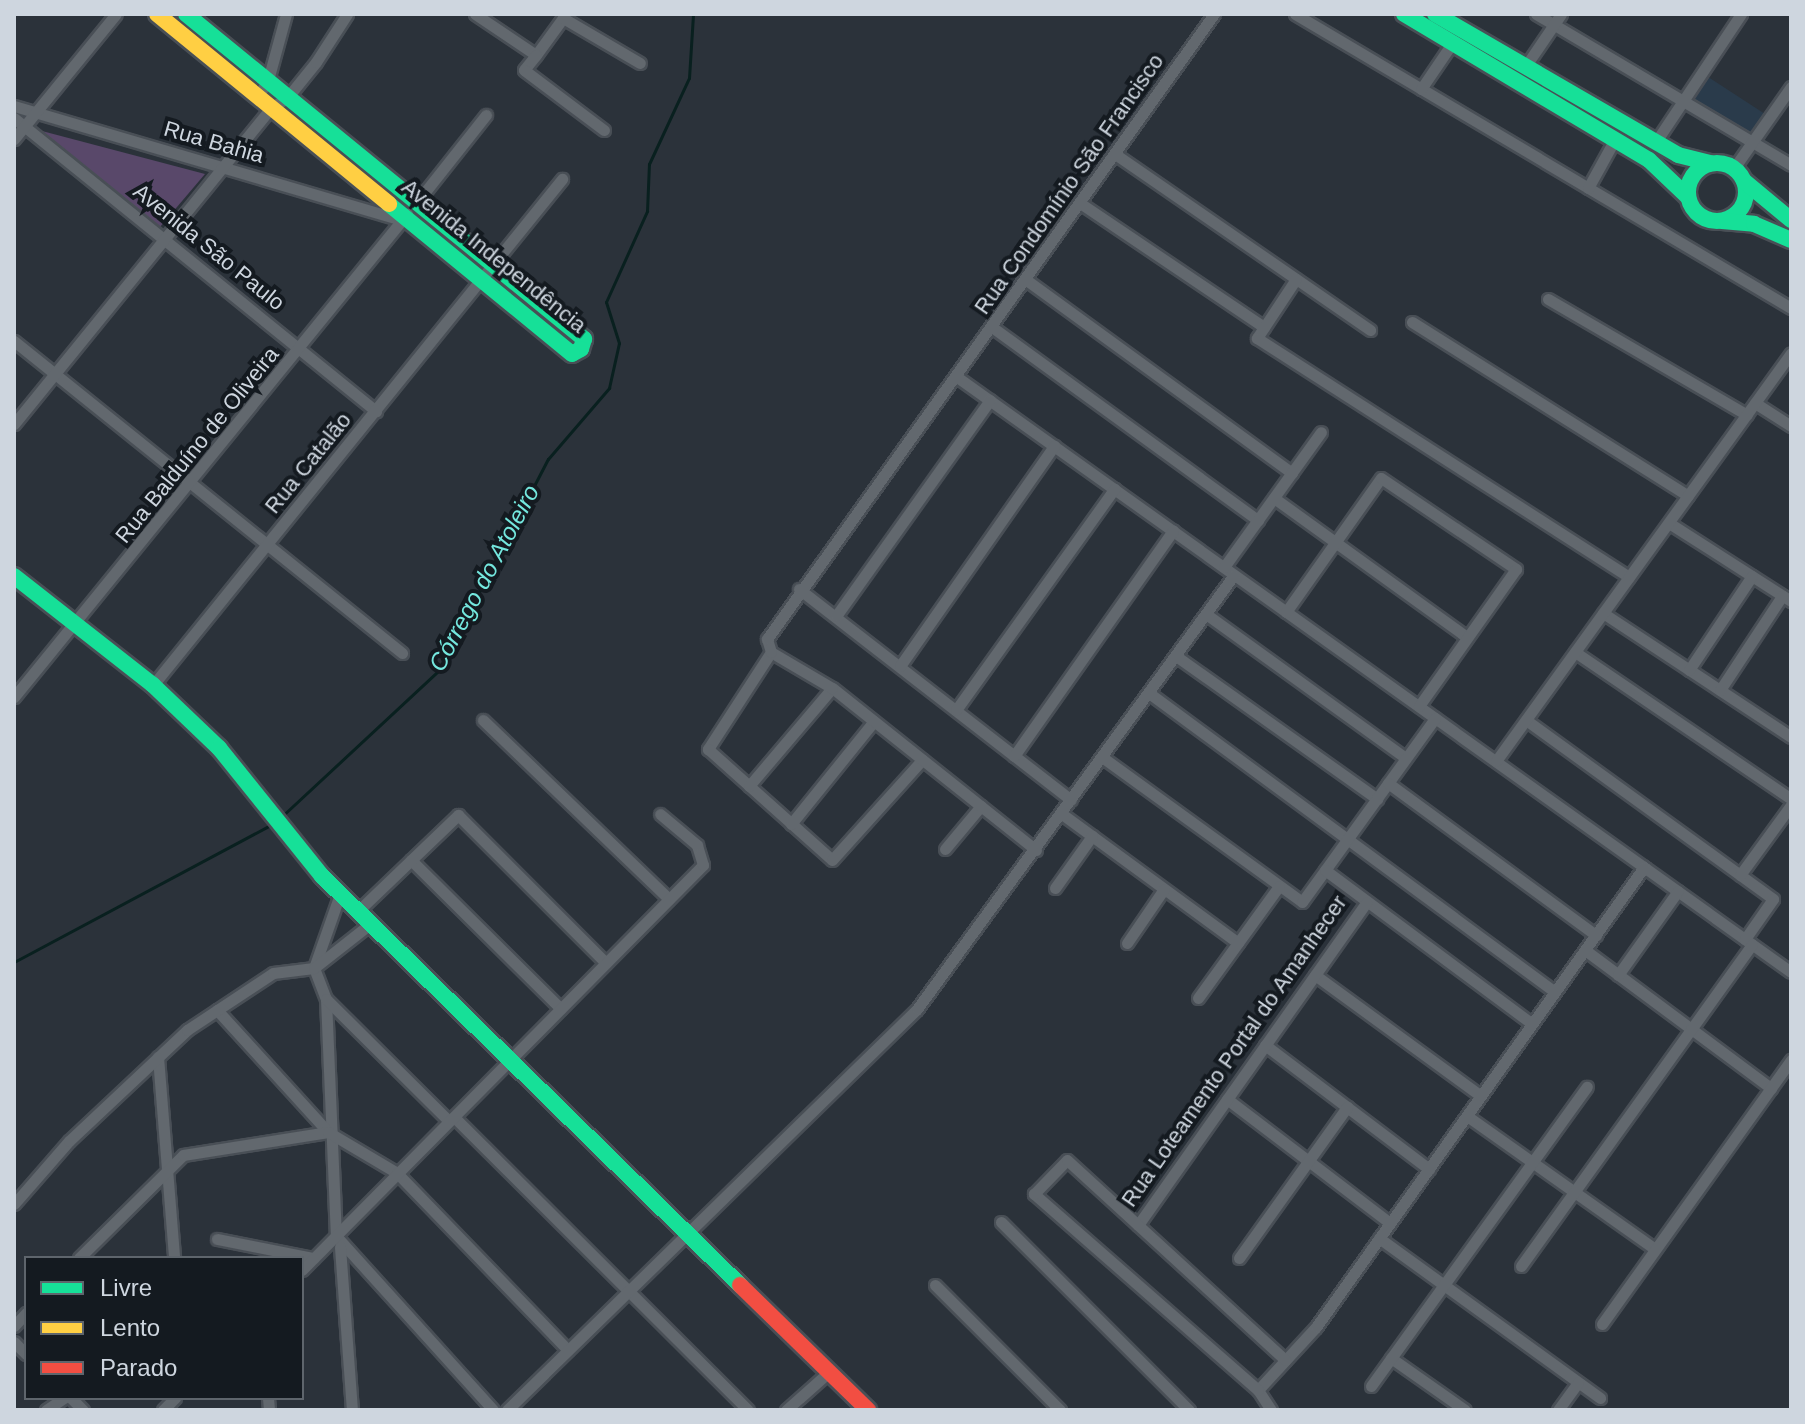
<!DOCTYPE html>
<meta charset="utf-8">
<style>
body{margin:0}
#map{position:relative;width:1805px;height:1424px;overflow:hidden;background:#2b323a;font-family:Arial,sans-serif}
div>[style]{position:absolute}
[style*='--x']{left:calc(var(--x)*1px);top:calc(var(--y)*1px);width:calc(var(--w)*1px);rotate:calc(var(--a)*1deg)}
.built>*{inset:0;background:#2a3b4b;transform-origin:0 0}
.green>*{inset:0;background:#59486a}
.stream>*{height:3px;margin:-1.5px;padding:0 1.5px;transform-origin:1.5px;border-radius:1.5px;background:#09201f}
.roads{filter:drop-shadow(2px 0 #494f56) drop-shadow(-2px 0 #494f56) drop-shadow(0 2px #494f56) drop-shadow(0 -2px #494f56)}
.street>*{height:11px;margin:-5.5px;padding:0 5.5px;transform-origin:5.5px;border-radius:5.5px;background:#62686e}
.fast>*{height:16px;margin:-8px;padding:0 8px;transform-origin:8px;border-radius:8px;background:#16e098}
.fast>.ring{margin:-8px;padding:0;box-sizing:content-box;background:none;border:16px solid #16e098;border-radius:50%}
.slow>*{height:16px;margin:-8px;padding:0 8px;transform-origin:8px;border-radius:8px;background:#ffcf43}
.jam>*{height:16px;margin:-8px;padding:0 8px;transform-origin:8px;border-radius:8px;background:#f24e42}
span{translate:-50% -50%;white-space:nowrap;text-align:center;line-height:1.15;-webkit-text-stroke:8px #141a20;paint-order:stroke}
.street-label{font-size:22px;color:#ced6df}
.water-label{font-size:24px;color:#74e7de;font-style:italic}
.frame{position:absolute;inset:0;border:16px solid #ced6df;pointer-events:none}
.legend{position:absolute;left:24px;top:1256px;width:280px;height:144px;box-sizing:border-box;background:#141a20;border:2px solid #5e656c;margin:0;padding:10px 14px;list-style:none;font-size:24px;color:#ced6df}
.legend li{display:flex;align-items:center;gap:16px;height:40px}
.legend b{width:40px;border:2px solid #5e656c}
</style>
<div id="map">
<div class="built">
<i style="left:1702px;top:73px;width:82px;height:33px;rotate:33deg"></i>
</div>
<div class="green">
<i style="clip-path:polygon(42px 131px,205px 174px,160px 227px)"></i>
</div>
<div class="stream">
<i style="--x:280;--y:818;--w:216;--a:-42.9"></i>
<i style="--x:438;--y:671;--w:239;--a:-62.6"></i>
<i style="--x:548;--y:459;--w:94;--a:-49.3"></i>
<i style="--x:609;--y:388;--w:46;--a:-77.5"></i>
<i style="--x:619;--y:343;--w:43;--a:-107.6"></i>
<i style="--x:606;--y:302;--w:100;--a:-65.7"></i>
<i style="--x:647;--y:211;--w:47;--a:-87.6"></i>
<i style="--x:649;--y:164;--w:95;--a:-65.1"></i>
<i style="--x:689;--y:78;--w:64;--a:-86.4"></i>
<i style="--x:14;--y:962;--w:291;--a:-28.1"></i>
</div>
<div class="roads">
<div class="street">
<i style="--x:475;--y:14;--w:73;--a:33.9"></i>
<i style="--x:536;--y:55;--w:46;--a:-53.9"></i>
<i style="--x:563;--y:18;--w:89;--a:30.3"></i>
<i style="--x:1295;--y:14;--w:577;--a:30.66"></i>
<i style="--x:1536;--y:14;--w:296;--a:30.6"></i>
<i style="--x:536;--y:55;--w:19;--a:129"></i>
<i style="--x:524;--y:70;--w:100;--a:36.9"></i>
<i style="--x:1525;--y:67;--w:64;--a:-55.8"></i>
<i style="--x:1421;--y:89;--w:57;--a:-55.8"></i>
<i style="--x:258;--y:96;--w:19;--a:-58"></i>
<i style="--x:268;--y:80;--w:68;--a:-74.7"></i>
<i style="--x:14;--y:106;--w:404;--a:16.4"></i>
<i style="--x:14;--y:118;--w:466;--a:39"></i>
<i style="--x:14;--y:139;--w:161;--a:-50.8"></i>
<i style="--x:1655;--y:143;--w:155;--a:-56.3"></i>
<i style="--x:1115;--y:154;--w:310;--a:34.6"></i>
<i style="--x:1734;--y:168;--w:99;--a:-54.9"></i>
<i style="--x:1588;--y:188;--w:56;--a:-61.1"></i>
<i style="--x:417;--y:202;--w:111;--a:-51.6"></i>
<i style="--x:1080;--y:203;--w:222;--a:34"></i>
<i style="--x:1025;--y:279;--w:330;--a:36"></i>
<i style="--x:1296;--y:279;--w:71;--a:123.5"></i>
<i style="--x:1257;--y:338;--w:442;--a:32.7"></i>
<i style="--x:1548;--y:299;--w:230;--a:30.2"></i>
<i style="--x:1412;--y:322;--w:326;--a:32.2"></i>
<i style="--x:992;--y:327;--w:329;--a:36"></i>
<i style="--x:14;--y:341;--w:498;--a:38.8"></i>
<i style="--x:957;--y:377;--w:1024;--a:35.51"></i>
<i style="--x:1755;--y:403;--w:43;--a:32.6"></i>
<i style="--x:14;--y:424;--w:409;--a:-50.9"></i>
<i style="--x:272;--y:107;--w:17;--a:-31"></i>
<i style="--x:287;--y:98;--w:46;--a:-51.1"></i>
<i style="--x:316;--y:62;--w:57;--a:-57.1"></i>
<i style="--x:1274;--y:498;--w:238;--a:35.8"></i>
<i style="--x:1669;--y:523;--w:145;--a:32.6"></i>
<i style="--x:1224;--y:567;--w:166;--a:-54.3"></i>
<i style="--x:799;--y:589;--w:344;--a:37.8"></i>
<i style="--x:1286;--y:612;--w:164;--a:-54.7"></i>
<i style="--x:1381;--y:478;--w:163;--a:34"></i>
<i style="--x:1516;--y:569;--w:168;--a:125.3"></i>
<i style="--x:1603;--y:613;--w:225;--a:33.4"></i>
<i style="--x:1206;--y:614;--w:246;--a:35.8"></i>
<i style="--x:836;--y:616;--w:265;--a:-54.5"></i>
<i style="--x:771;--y:652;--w:116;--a:123"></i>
<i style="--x:708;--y:749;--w:166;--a:41.8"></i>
<i style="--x:832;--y:860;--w:135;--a:-48"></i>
<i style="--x:1575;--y:652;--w:261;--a:34.2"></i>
<i style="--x:1176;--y:656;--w:247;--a:35.4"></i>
<i style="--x:900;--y:666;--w:269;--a:-55"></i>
<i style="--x:1689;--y:670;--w:113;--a:-56.2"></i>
<i style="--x:153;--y:685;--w:651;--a:-51.05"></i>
<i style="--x:1720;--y:690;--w:113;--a:-56.6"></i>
<i style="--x:1149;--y:693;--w:504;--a:36.37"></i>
<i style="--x:14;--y:697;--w:623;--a:-50.87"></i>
<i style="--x:956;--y:710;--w:272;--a:-54.4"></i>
<i style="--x:483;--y:720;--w:258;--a:43.9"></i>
<i style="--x:1526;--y:720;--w:305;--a:35.9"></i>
<i style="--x:1773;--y:899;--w:49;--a:125"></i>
<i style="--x:1014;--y:756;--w:276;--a:-54.8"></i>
<i style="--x:1102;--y:757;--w:247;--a:35.9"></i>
<i style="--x:1302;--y:902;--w:227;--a:-54.1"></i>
<i style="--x:1496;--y:761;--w:503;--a:-54.13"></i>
<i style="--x:1388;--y:783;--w:258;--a:36.2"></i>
<i style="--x:749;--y:786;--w:128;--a:-49.7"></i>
<i style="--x:1062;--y:814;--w:218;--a:36.2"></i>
<i style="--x:791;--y:824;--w:132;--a:-51.1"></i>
<i style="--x:945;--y:849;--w:56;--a:-50.1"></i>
<i style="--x:1036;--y:850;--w:260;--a:-141.5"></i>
<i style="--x:832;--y:688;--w:71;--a:-149.5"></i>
<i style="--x:771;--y:652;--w:14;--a:-107"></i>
<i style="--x:767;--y:639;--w:768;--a:-54.43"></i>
<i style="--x:411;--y:860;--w:211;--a:44.8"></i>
<i style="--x:1325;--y:870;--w:258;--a:36.6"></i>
<i style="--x:1740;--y:875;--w:87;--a:-53.9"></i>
<i style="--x:1055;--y:888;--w:64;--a:-54.6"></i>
<i style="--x:340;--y:894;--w:78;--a:109.4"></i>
<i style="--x:314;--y:968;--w:33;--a:69"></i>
<i style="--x:326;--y:999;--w:237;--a:87.6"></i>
<i style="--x:336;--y:1236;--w:234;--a:47.9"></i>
<i style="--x:358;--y:911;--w:139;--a:-43.8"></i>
<i style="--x:458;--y:815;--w:209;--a:45"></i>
<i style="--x:1127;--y:943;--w:65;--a:-55.6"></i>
<i style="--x:1585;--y:950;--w:232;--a:36.6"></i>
<i style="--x:1315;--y:975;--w:205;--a:36.1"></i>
<i style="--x:1618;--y:975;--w:103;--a:-54.5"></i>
<i style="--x:1198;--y:998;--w:138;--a:-54.1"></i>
<i style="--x:326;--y:999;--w:173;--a:44.8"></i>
<i style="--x:217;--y:1010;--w:165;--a:47.7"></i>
<i style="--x:1265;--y:1045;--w:206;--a:37.1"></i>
<i style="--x:158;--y:1057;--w:202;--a:85.4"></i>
<i style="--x:1227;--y:1099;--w:205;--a:37.3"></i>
<i style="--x:1467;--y:1116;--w:230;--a:35.3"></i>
<i style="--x:454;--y:1117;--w:415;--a:44.9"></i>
<i style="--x:14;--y:1204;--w:84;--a:-48.9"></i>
<i style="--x:69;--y:1141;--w:162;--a:-43.2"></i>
<i style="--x:187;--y:1030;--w:103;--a:-33.5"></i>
<i style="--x:273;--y:973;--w:41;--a:-7"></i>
<i style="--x:314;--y:968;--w:71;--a:-38.2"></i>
<i style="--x:1001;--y:1222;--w:266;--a:45"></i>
<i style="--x:1138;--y:1225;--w:395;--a:-54.7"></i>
<i style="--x:1379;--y:1238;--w:273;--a:35.9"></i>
<i style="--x:217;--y:1239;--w:98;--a:11.2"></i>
<i style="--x:340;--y:1247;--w:163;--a:85.8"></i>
<i style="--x:79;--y:1258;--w:146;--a:-44.7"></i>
<i style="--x:183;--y:1155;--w:147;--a:-9"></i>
<i style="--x:328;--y:1132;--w:80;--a:30.7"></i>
<i style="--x:397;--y:1173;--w:246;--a:46"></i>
<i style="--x:1239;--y:1258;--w:186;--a:-54.4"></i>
<i style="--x:1521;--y:1266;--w:396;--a:-54.3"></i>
<i style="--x:302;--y:1270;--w:570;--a:-45.28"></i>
<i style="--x:703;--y:865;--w:21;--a:-107"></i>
<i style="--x:697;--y:845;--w:48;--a:-140"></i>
<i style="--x:935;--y:1285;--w:177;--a:45"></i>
<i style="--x:1602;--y:1324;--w:325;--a:-54.4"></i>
<i style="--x:14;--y:1326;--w:18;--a:-47"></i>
<i style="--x:14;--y:1342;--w:17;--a:45"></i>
<i style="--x:1391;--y:1358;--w:90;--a:35.1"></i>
<i style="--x:1371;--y:1386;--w:369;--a:-54.2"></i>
<i style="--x:1258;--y:1390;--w:86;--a:-47.4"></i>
<i style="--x:1316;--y:1327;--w:565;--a:-54.51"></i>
<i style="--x:71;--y:1398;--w:17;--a:45"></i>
<i style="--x:268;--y:1398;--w:12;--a:85"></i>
<i style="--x:46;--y:1410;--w:22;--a:-34"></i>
<i style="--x:163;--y:1410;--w:17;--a:-45"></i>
<i style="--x:507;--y:1410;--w:573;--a:-44.36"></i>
<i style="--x:917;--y:1009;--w:537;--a:-53.86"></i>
<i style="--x:786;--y:1410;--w:57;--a:-41.5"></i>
<i style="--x:1271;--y:1410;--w:24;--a:-123"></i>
<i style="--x:1258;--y:1390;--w:298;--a:-138.8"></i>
<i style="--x:1034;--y:1194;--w:47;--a:-45.9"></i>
<i style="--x:1067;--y:1160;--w:296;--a:42.5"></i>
<i style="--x:1558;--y:1410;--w:34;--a:-54"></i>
</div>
<div class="fast">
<i style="--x:186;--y:14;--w:514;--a:39.23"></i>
<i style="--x:584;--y:339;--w:10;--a:107"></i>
<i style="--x:581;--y:349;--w:10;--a:151"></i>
<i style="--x:572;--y:354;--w:237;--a:-140.7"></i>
<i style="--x:1404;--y:14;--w:285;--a:30.8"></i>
<i style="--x:1649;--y:160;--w:54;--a:43.5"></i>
<i style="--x:1435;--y:14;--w:281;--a:30.1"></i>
<i style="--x:1678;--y:155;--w:34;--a:14"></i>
<i class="ring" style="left:1688px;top:163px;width:42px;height:42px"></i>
<i style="--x:1744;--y:181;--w:61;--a:39.7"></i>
<i style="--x:1722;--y:221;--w:32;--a:5"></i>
<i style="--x:1754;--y:224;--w:40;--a:23.4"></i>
<i style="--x:14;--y:576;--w:177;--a:38.1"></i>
<i style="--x:153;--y:685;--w:91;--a:43.7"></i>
<i style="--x:219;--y:748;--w:164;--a:51.2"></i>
<i style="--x:322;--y:876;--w:585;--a:44.38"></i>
</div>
<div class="slow">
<i style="--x:157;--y:14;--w:300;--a:39.3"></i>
</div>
<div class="jam">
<i style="--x:740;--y:1285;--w:179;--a:44.3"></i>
</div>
</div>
<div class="street-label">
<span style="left:214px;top:142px;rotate:16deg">Rua Bahia</span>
<span style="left:1069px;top:184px;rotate:-55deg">Rua Condomínio São Francisco</span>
<span style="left:209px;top:247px;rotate:39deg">Avenida São Paulo</span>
<span style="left:494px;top:256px;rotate:39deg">Avenida Independência</span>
<span style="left:197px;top:445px;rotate:-51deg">Rua Balduíno de Oliveira</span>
<span style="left:308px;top:463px;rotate:-51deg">Rua Catalão</span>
<span style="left:1234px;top:1051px;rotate:-55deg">Rua Loteamento Portal do Amanhecer</span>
</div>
<div class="water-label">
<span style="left:484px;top:578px;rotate:-62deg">Córrego do Atoleiro</span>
</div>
<div class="frame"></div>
<ul class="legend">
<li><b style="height:10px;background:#16e098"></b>Livre</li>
<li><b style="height:10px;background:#ffcf43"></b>Lento</li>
<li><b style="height:10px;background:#f24e42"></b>Parado</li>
</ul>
</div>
